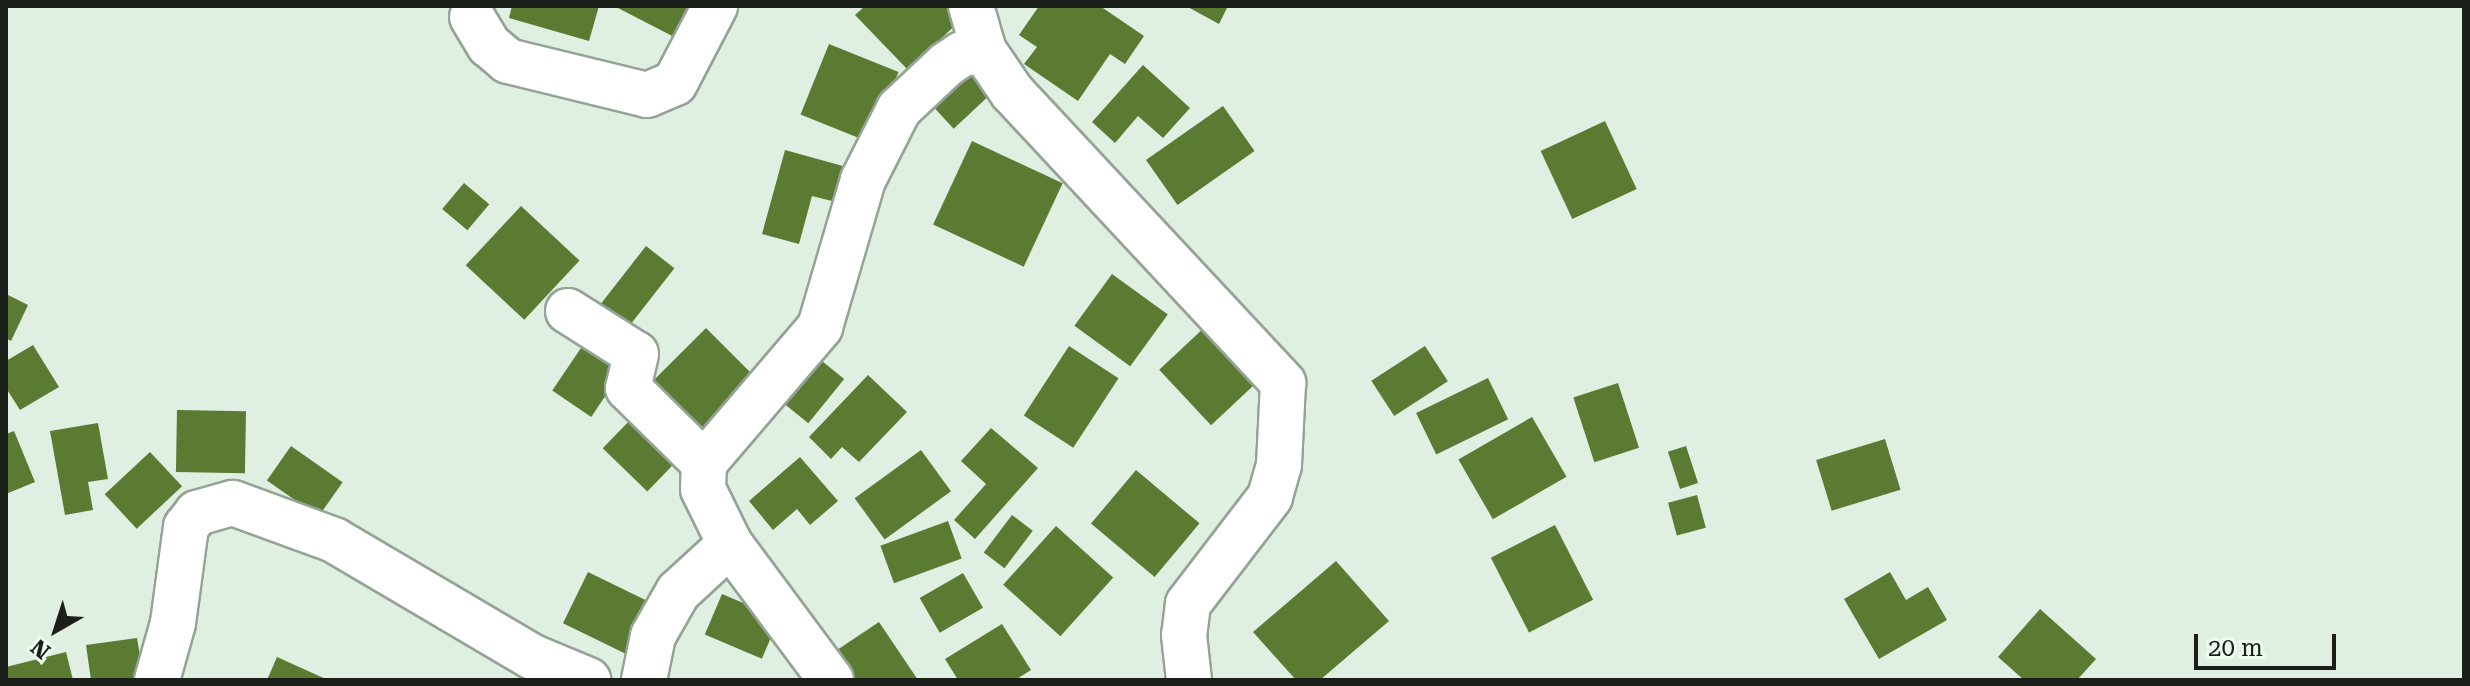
<!DOCTYPE html>
<style>
body{margin:0}
#map{position:relative;width:2470px;height:686px;overflow:hidden;background:#dfefe1;font-family:"Roboto Serif",serif}
div>[style]{position:absolute}
[style*='--x']{left:calc(var(--x)*1px);top:calc(var(--y)*1px);width:calc(var(--w)*1px);rotate:calc(var(--a)*1deg)}
.building>*{inset:0;background:#5a7b31;transform-origin:0 0}
.roads{filter:drop-shadow(2px 0 #94a396) drop-shadow(-2px 0 #94a396) drop-shadow(0 2px #94a396) drop-shadow(0 -2px #94a396)}
.minor>*{height:44px;margin:-22px;padding:0 22px;transform-origin:22px;border-radius:22px;background:#fff}
span{translate:-50% -50%;white-space:nowrap;text-align:center;line-height:1.15;-webkit-text-stroke:6px #ecfcef;paint-order:stroke}
.frame{position:absolute;inset:0;border:8px solid #1a1f1a;pointer-events:none}
.north{position:absolute;left:16px;top:590px;width:80px;height:80px;-webkit-text-stroke:6px #ecfcef;paint-order:stroke;rotate:219deg;font-size:22px;font-weight:700;line-height:32px;text-align:center;color:#1a1f1a}
.north::after{content:'';display:block;margin:auto;width:28px;height:36px;background:#1a1f1a;clip-path:polygon(50% 0,100% 100%,50% 72%,0 100%)}
.scale{position:absolute;left:2194px;top:634px;width:142px;height:36px;box-sizing:border-box;border:4px solid #1a1f1a;border-top:0;padding-left:10px;font-size:24px;line-height:28px;white-space:nowrap;color:#1a1f1a;-webkit-text-stroke:6px #ecfcef;paint-order:stroke}
</style>
<div id="map">
<div class="building">
<i style="clip-path:polygon(512px 6px,599px 6px,589px 41px,509px 18px)"></i>
<i style="clip-path:polygon(614px 6px,700px 6px,682px 41px)"></i>
<i style="clip-path:polygon(865px 6px,958px 6px,966px 15px,908px 70px,855px 15px)"></i>
<i style="clip-path:polygon(1039px 6px,1100px 6px,1144px 36px,1125px 64px,1110px 54px,1078px 101px,1024px 64px,1037px 47px,1019px 35px)"></i>
<i style="clip-path:polygon(1186px 6px,1228px 6px,1219px 24px)"></i>
<i style="left:829px;top:44px;width:75px;height:76px;rotate:22deg"></i>
<i style="clip-path:polygon(1143px 65px,1190px 108px,1163px 138px,1138px 116px,1115px 143px,1092px 122px)"></i>
<i style="left:970px;top:67px;width:34px;height:54px;rotate:47deg"></i>
<i style="left:1223px;top:106px;width:55px;height:94px;rotate:55deg"></i>
<i style="left:1605px;top:121px;width:75px;height:71px;rotate:65deg"></i>
<i style="left:972px;top:141px;width:100px;height:92px;rotate:25deg"></i>
<i style="clip-path:polygon(785px 150px,850px 168px,840px 203px,812px 196px,799px 244px,762px 234px)"></i>
<i style="left:464px;top:183px;width:33px;height:34px;rotate:40deg"></i>
<i style="left:521px;top:206px;width:80px;height:81px;rotate:43deg"></i>
<i style="left:646px;top:246px;width:36px;height:78px;rotate:38deg"></i>
<i style="left:1112px;top:274px;width:69px;height:64px;rotate:36deg"></i>
<i style="clip-path:polygon(6px 294px,28px 305px,11px 341px,6px 338px)"></i>
<i style="left:1206px;top:326px;width:76px;height:64px;rotate:47deg"></i>
<i style="left:706px;top:328px;width:69px;height:74px;rotate:45deg"></i>
<i style="clip-path:polygon(33px 345px,59px 387px,20px 410px,6px 388px,6px 361px)"></i>
<i style="left:583px;top:345px;width:47px;height:55px;rotate:34deg"></i>
<i style="left:1069px;top:346px;width:59px;height:83px;rotate:33deg"></i>
<i style="left:1425px;top:346px;width:42px;height:64px;rotate:57deg"></i>
<i style="left:817px;top:357px;width:35px;height:57px;rotate:39deg"></i>
<i style="clip-path:polygon(868px 375px,907px 412px,859px 462px,842px 447px,831px 459px,809px 437px)"></i>
<i style="left:1488px;top:378px;width:46px;height:80px;rotate:64deg"></i>
<i style="left:1618px;top:383px;width:68px;height:47px;rotate:72deg"></i>
<i style="left:177px;top:410px;width:69px;height:62px;rotate:1deg"></i>
<i style="left:634px;top:416px;width:62px;height:45px;rotate:44deg"></i>
<i style="left:1532px;top:417px;width:69px;height:85px;rotate:60deg"></i>
<i style="clip-path:polygon(98px 423px,108px 479px,88px 482px,93px 510px,65px 515px,50px 431px)"></i>
<i style="clip-path:polygon(991px 428px,1038px 468px,975px 539px,954px 520px,986px 484px,961px 461px)"></i>
<i style="clip-path:polygon(14px 431px,35px 482px,6px 494px,6px 434px)"></i>
<i style="left:1885px;top:439px;width:53px;height:72px;rotate:73deg"></i>
<i style="left:291px;top:446px;width:63px;height:42px;rotate:35deg"></i>
<i style="left:1686px;top:446px;width:39px;height:19px;rotate:72deg"></i>
<i style="left:921px;top:450px;width:51px;height:82px;rotate:54deg"></i>
<i style="left:150px;top:452px;width:47px;height:62px;rotate:47deg"></i>
<i style="clip-path:polygon(800px 457px,838px 501px,810px 525px,797px 509px,773px 530px,749px 501px)"></i>
<i style="left:1136px;top:470px;width:83px;height:70px;rotate:40deg"></i>
<i style="left:1697px;top:495px;width:34px;height:30px;rotate:75deg"></i>
<i style="left:1012px;top:515px;width:26px;height:47px;rotate:37deg"></i>
<i style="left:948px;top:521px;width:40px;height:72px;rotate:70deg"></i>
<i style="left:1555px;top:525px;width:84px;height:72px;rotate:63deg"></i>
<i style="left:1056px;top:526px;width:77px;height:79px;rotate:42deg"></i>
<i style="clip-path:polygon(1336px 561px,1389px 621px,1320px 680px,1296px 680px,1253px 632px)"></i>
<i style="left:588px;top:572px;width:73px;height:57px;rotate:26deg"></i>
<i style="clip-path:polygon(1890px 572px,1906px 600px,1928px 587px,1947px 620px,1879px 659px,1844px 599px)"></i>
<i style="left:963px;top:573px;width:40px;height:50px;rotate:60deg"></i>
<i style="left:722px;top:594px;width:62px;height:44px;rotate:23deg"></i>
<i style="clip-path:polygon(2040px 609px,2096px 659px,2077px 680px,2024px 680px,1998px 657px)"></i>
<i style="clip-path:polygon(879px 622px,918px 680px,848px 680px,831px 654px)"></i>
<i style="clip-path:polygon(1002px 624px,1031px 670px,1015px 680px,958px 680px,945px 659px)"></i>
<i style="clip-path:polygon(137px 638px,144px 680px,91px 680px,86px 645px)"></i>
<i style="clip-path:polygon(66px 652px,73px 680px,7px 680px,6px 667px)"></i>
<i style="clip-path:polygon(277px 657px,328px 680px,267px 680px)"></i>
</div>
<div class="roads">
<div class="minor">
<i style="--x:971;--y:6;--w:47;--a:73.9"></i>
<i style="--x:984;--y:51;--w:50;--a:55.7"></i>
<i style="--x:1012;--y:92;--w:398;--a:47"></i>
<i style="--x:1283;--y:383;--w:82;--a:92.8"></i>
<i style="--x:1279;--y:465;--w:33;--a:106"></i>
<i style="--x:1270;--y:497;--w:135;--a:127.5"></i>
<i style="--x:1188;--y:604;--w:31;--a:97"></i>
<i style="--x:1184;--y:635;--w:45;--a:83.7"></i>
<i style="--x:472;--y:17;--w:33;--a:59"></i>
<i style="--x:489;--y:45;--w:25;--a:40"></i>
<i style="--x:508;--y:61;--w:143;--a:13.7"></i>
<i style="--x:647;--y:95;--w:30;--a:-23"></i>
<i style="--x:675;--y:83;--w:87;--a:-62.5"></i>
<i style="--x:568;--y:311;--w:80;--a:32.3"></i>
<i style="--x:636;--y:354;--w:35;--a:103"></i>
<i style="--x:628;--y:388;--w:107;--a:44.6"></i>
<i style="--x:157;--y:680;--w:59;--a:-74.3"></i>
<i style="--x:173;--y:623;--w:97;--a:-82.3"></i>
<i style="--x:186;--y:527;--w:18;--a:-52"></i>
<i style="--x:197;--y:513;--w:37;--a:-16"></i>
<i style="--x:233;--y:503;--w:108;--a:20.1"></i>
<i style="--x:334;--y:540;--w:231;--a:30.5"></i>
<i style="--x:533;--y:657;--w:60;--a:22.7"></i>
<i style="--x:644;--y:680;--w:45;--a:-78.4"></i>
<i style="--x:653;--y:636;--w:51;--a:-60.4"></i>
<i style="--x:678;--y:592;--w:71;--a:-42.7"></i>
<i style="--x:831;--y:680;--w:169;--a:-126.6"></i>
<i style="--x:730;--y:544;--w:61;--a:-116.1"></i>
<i style="--x:703;--y:489;--w:26;--a:-88"></i>
<i style="--x:704;--y:463;--w:179;--a:-49.5"></i>
<i style="--x:820;--y:327;--w:153;--a:-73.7"></i>
<i style="--x:863;--y:180;--w:80;--a:-63.1"></i>
<i style="--x:899;--y:109;--w:66;--a:-43.2"></i>
<i style="--x:947;--y:64;--w:18;--a:-34"></i>
<i style="--x:962;--y:54;--w:22;--a:-8"></i>
</div>
</div>
<div class="frame"></div>
<div class="north">N</div>
<div class="scale">20 m</div>
</div>
